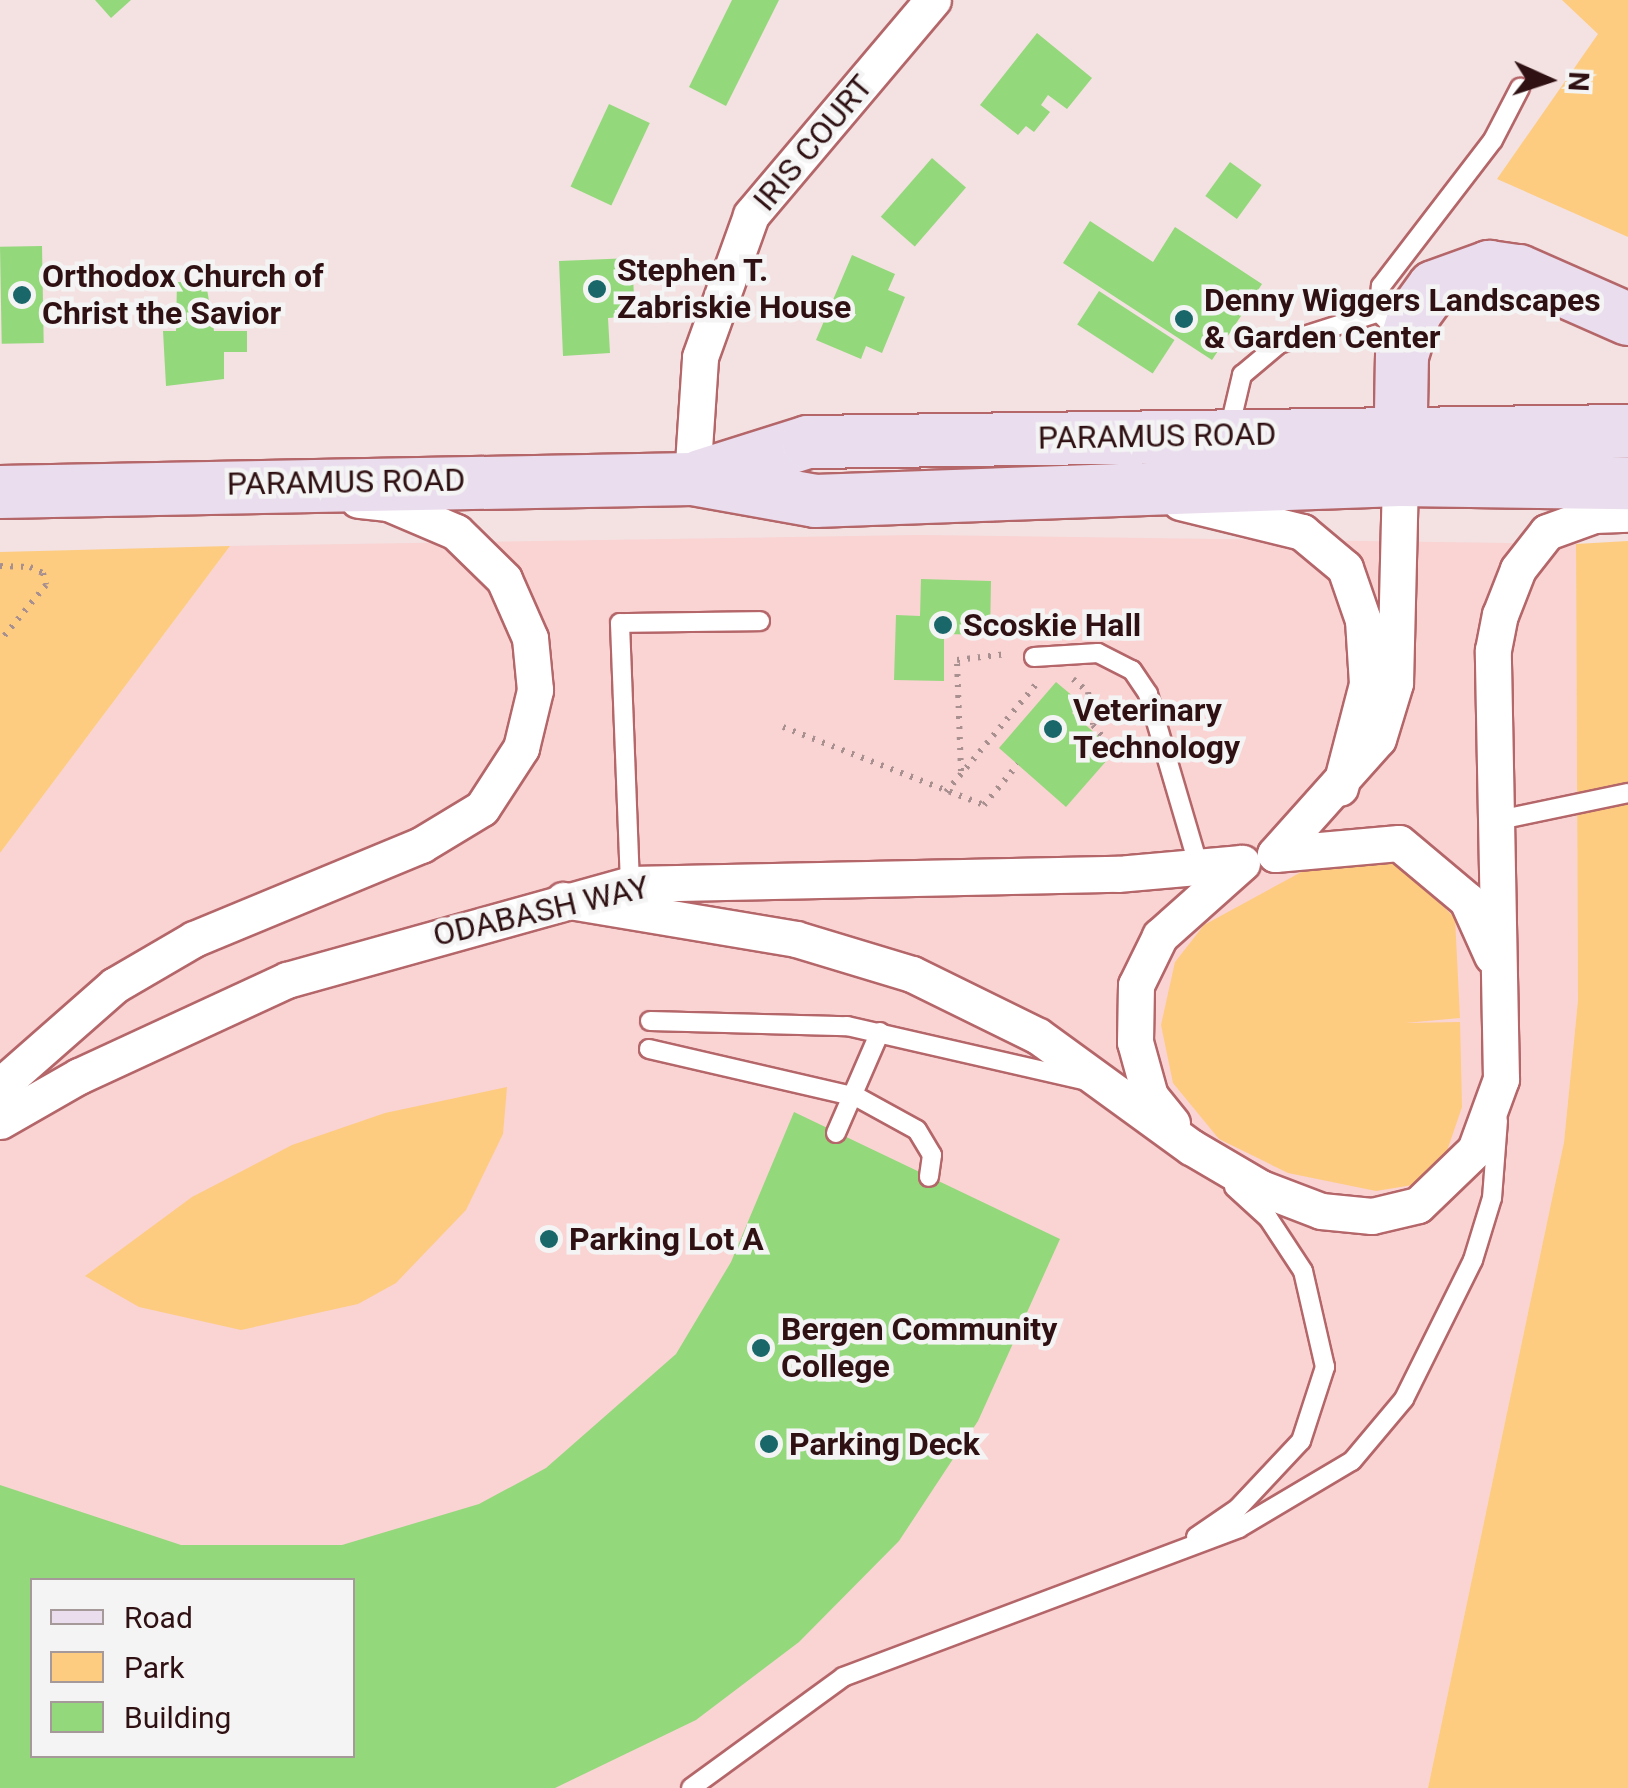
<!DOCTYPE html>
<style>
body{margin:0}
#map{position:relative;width:1628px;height:1788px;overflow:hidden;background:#f4e1e1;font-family:Roboto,sans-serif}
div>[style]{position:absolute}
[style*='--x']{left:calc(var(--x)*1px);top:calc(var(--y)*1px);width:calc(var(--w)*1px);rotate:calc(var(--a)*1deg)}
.built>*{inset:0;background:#fad3d3}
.green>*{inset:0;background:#fdcc80}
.building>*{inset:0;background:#94d87c;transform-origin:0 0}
.path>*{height:6px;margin-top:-3px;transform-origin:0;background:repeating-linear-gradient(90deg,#a89091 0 2.5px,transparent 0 10.5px)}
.roads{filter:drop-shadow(2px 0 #b46669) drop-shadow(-2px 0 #b46669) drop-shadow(0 2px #b46669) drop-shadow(0 -2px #b46669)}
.lane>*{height:18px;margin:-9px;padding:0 9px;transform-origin:9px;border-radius:9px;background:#fff}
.street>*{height:35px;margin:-17.5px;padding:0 17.5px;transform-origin:17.5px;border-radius:17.5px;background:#fff}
.secondary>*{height:52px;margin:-26px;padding:0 26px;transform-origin:26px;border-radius:26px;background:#eadeee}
.dots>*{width:28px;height:28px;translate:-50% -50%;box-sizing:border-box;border:5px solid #f4f4f4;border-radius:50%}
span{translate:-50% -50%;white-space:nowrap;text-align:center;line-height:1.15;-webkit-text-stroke:9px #f4f4f4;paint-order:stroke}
.street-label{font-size:32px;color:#301113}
.poi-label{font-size:32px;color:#301113;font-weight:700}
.left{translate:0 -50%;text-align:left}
.legend{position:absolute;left:30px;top:1578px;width:325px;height:180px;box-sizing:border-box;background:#f4f4f4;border:2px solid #a6999a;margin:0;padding:12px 18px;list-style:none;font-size:30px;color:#301113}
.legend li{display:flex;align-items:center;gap:20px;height:50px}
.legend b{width:50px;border:2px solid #a6999a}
.north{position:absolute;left:1498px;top:30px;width:100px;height:100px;-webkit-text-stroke:8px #f4f4f4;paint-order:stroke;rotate:93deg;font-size:28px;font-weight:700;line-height:40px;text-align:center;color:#301113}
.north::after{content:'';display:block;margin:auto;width:35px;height:45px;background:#301113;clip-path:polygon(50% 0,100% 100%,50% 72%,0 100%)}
</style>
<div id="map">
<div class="built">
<i style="clip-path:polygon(evenodd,919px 535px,1576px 544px,1578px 1000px,1564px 1142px,1428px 1788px,0 1788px,0 853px,230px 546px,919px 535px,32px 1580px,352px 1580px,352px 1756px,32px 1756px,32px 1580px)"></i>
</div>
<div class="green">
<i style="clip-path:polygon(1562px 0,1628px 0,1628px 237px,1497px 179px,1598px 34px)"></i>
<i style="clip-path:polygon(1628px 541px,1628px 1788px,1428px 1788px,1564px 1142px,1578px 1000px,1576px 544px)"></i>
<i style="clip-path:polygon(230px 546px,0 853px,0 552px)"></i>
<i style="clip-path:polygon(1387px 852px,1455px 918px,1460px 1018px,1405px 1023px,1460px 1022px,1462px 1107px,1448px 1148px,1455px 1152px,1419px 1184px,1376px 1191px,1288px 1173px,1219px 1139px,1173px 1083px,1161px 1025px,1175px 962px,1204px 925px,1305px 870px)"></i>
<i style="clip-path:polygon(507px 1087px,503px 1134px,466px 1210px,396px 1283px,358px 1304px,241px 1330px,139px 1307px,85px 1276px,192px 1197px,292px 1145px,385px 1113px)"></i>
</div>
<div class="building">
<i style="clip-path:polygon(95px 0,131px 0,111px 18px)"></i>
<i style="clip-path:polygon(732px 0,779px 0,726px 106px,689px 87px)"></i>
<i style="clip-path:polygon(1037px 33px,1092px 78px,1067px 109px,1048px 95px,1041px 105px,1050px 112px,1034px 132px,1026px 126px,1018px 135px,980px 105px)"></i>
<i style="left:609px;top:104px;width:45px;height:91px;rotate:25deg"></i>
<i style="left:932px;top:158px;width:45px;height:78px;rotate:41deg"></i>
<i style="left:1230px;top:162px;width:39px;height:42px;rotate:36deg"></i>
<i style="clip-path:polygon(1090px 221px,1153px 262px,1175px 227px,1262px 284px,1212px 360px,1063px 263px)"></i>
<i style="left:42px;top:246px;width:97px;height:42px;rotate:89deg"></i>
<i style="clip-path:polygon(852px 255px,895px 274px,888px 290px,905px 297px,882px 353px,866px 346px,861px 359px,816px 340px)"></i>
<i style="clip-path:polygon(632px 258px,635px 316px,608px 318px,610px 353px,563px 356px,559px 261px)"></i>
<i style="clip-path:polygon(177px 282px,206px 283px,214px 331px,247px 331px,247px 352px,224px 352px,224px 379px,166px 386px,163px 331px,176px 331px)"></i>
<i style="left:1099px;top:291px;width:90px;height:40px;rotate:33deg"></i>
<i style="clip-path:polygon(921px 579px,991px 581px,990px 635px,944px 634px,944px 681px,894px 680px,896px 615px,920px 616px)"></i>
<i style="clip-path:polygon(1056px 682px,1081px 703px,1072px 713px,1115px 751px,1066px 807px,999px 748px)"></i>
<i style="clip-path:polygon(evenodd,794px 1112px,1060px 1239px,978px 1421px,899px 1541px,799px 1642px,696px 1720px,555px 1788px,0 1788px,0 1485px,181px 1545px,342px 1545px,479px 1504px,546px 1468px,676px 1354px,731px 1262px,794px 1112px,32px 1580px,352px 1580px,352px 1756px,32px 1756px,32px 1580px)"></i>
</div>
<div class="path">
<i style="--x:0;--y:566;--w:30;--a:2"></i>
<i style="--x:30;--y:567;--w:14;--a:25"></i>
<i style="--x:43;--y:573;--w:12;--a:76"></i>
<i style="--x:46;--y:585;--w:72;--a:129.4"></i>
<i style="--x:1073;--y:679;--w:20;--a:41"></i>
<i style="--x:1088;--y:692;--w:33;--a:81"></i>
<i style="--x:1093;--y:725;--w:26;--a:51"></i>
<i style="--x:783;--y:727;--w:216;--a:21.2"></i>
<i style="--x:984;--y:805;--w:53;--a:-50.3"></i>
<i style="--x:961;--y:771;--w:111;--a:-92.1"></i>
<i style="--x:957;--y:660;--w:50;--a:-6.8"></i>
<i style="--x:946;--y:792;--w:143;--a:-50.1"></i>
</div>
<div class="roads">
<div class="lane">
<i style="--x:1400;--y:334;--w:30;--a:-134"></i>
<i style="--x:1379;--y:312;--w:26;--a:-86"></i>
<i style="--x:1381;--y:286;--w:184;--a:-52.5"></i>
<i style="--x:1493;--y:140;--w:59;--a:-62.6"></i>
<i style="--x:1229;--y:430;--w:57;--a:-76.7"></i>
<i style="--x:1242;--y:375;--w:48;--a:-40"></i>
<i style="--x:1279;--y:344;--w:105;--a:-17.7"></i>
<i style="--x:1034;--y:657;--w:64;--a:-3.6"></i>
<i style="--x:1098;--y:653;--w:38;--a:27"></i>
<i style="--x:1132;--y:670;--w:29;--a:56"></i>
<i style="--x:1148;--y:694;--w:180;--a:73.6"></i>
<i style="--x:1499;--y:820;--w:132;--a:-11.8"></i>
<i style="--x:630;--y:884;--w:261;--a:-92.2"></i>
<i style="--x:620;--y:623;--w:140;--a:-0.8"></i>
<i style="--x:650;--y:1021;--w:197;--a:1.5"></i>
<i style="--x:847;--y:1026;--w:242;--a:12.9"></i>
<i style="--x:649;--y:1049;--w:213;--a:13"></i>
<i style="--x:857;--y:1097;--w:68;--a:28.8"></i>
<i style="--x:917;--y:1130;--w:29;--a:59"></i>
<i style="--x:932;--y:1155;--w:22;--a:98"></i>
<i style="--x:836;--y:1133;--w:110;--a:-66.5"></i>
<i style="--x:1196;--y:1537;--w:51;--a:-34.6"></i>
<i style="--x:1238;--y:1508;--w:92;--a:-46.8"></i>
<i style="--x:1301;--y:1441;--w:78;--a:-72"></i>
<i style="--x:1325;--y:1367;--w:98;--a:-102.9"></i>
<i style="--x:1303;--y:1271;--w:64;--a:-123.4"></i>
<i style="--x:1268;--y:1218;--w:46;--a:-137.6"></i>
<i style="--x:691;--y:1788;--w:188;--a:-36.1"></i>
<i style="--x:843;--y:1677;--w:423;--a:-20.6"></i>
<i style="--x:1239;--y:1528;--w:131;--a:-30.7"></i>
<i style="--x:1352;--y:1461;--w:81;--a:-50"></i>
<i style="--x:1404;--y:1399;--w:155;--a:-63.6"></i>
<i style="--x:1473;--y:1260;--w:65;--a:-73"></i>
<i style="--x:1492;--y:1198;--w:78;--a:-85.6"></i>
</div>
<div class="street">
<i style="--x:692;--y:479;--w:122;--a:-86.2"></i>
<i style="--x:700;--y:357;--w:151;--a:-70.2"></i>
<i style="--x:751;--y:215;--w:282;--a:-49.8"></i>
<i style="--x:1180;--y:502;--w:126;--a:13.8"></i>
<i style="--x:1302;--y:532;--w:56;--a:39.9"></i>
<i style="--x:1345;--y:568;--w:55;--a:70.9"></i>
<i style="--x:1363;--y:620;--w:64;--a:86.4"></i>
<i style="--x:1367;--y:684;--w:107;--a:104.6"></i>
<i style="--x:1275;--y:854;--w:154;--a:-48.2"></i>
<i style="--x:1378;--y:739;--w:59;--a:-73.1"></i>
<i style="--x:1395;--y:683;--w:203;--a:-88.6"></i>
<i style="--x:1275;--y:854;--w:124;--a:-5.1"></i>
<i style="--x:1399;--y:843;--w:89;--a:40"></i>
<i style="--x:1467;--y:900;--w:61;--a:65.9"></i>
<i style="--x:563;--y:900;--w:236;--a:9.5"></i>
<i style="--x:796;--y:939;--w:121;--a:16.8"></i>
<i style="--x:912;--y:974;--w:140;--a:26.2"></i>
<i style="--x:1038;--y:1036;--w:189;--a:36"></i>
<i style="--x:1191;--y:1147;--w:81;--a:30.4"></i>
<i style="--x:1261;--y:1188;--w:64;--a:21"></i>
<i style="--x:1321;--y:1211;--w:51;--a:5.6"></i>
<i style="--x:1372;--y:1216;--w:47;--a:-13.4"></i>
<i style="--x:1418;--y:1205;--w:79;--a:-44"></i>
<i style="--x:1475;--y:1150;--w:76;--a:-69.9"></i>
<i style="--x:1501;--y:1079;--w:429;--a:-91.1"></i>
<i style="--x:1493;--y:650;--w:36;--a:-79"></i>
<i style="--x:1500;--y:615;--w:49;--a:-68.6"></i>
<i style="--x:1518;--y:569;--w:47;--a:-51.9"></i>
<i style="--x:1547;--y:532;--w:50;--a:-19.9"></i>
<i style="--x:1594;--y:515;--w:34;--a:-2"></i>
<i style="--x:0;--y:1086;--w:153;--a:-41.3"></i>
<i style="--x:115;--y:985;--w:91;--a:-30.2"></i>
<i style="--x:194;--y:939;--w:246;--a:-22.5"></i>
<i style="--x:421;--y:845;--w:71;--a:-31.2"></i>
<i style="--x:482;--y:808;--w:72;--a:-57"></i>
<i style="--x:521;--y:748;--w:60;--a:-76.4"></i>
<i style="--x:535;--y:690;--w:52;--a:-95.5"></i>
<i style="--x:530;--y:638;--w:64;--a:-113.8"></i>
<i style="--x:504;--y:579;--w:67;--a:-135.6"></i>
<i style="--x:456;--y:532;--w:74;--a:-156.9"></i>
<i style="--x:388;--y:503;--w:30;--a:-174"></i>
<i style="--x:0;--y:1121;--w:91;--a:-29.7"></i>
<i style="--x:79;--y:1076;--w:229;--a:-24.8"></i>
<i style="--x:287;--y:980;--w:356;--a:-15.6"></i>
<i style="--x:630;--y:884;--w:488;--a:-1.2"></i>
<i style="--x:1118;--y:874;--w:124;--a:-5.1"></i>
<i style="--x:1172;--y:1123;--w:35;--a:-129"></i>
<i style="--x:1150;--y:1096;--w:56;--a:-105.5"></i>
<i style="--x:1135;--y:1042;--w:57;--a:-89"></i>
<i style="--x:1136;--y:985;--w:55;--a:-63.9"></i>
<i style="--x:1160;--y:936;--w:110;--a:-41.7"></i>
</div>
<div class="secondary">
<i style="--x:1400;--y:469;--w:113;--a:-89"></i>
<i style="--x:1402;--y:356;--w:45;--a:-73.2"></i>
<i style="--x:1415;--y:313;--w:32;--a:-54"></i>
<i style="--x:1434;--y:287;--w:59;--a:-20"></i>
<i style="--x:1489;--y:267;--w:30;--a:8"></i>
<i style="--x:1519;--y:271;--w:119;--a:23.8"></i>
<i style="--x:700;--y:476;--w:113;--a:-17.5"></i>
<i style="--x:808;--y:442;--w:820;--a:-0.77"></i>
<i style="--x:0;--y:492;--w:692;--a:-1.08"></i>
<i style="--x:692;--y:479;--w:125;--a:10.1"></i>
<i style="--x:815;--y:501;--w:585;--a:-2.06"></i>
<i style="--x:1400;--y:480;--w:228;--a:0.8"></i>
</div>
</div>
<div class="dots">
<i style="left:597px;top:289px;background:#1a676a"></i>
<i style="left:22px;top:295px;background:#1a676a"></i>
<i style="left:1184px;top:319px;background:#1a676a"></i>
<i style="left:943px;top:625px;background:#1a676a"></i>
<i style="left:1053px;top:729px;background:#1a676a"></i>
<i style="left:549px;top:1239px;background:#1a676a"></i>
<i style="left:761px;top:1348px;background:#1a676a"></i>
<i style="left:769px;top:1444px;background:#1a676a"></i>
</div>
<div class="street-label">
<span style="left:813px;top:143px;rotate:-50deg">IRIS COURT</span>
<span style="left:1157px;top:436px;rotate:-1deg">PARAMUS ROAD</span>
<span style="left:346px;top:482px;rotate:-1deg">PARAMUS ROAD</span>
<span style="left:541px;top:911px;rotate:-13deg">ODABASH WAY</span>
</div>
<div class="poi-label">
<span class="left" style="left:617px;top:289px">Stephen T.<br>Zabriskie House</span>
<span class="left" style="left:42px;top:295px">Orthodox Church of<br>Christ the Savior</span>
<span class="left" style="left:1204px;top:319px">Denny Wiggers Landscapes<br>&amp; Garden Center</span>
<span class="left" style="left:963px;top:625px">Scoskie Hall</span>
<span class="left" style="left:1073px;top:729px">Veterinary<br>Technology</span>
<span class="left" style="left:569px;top:1239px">Parking Lot A</span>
<span class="left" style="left:781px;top:1348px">Bergen Community<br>College</span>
<span class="left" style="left:789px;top:1444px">Parking Deck</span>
</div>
<ul class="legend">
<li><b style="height:12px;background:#eadeee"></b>Road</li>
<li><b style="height:28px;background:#fdcc80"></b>Park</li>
<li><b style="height:28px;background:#94d87c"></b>Building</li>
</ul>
<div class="north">N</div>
</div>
